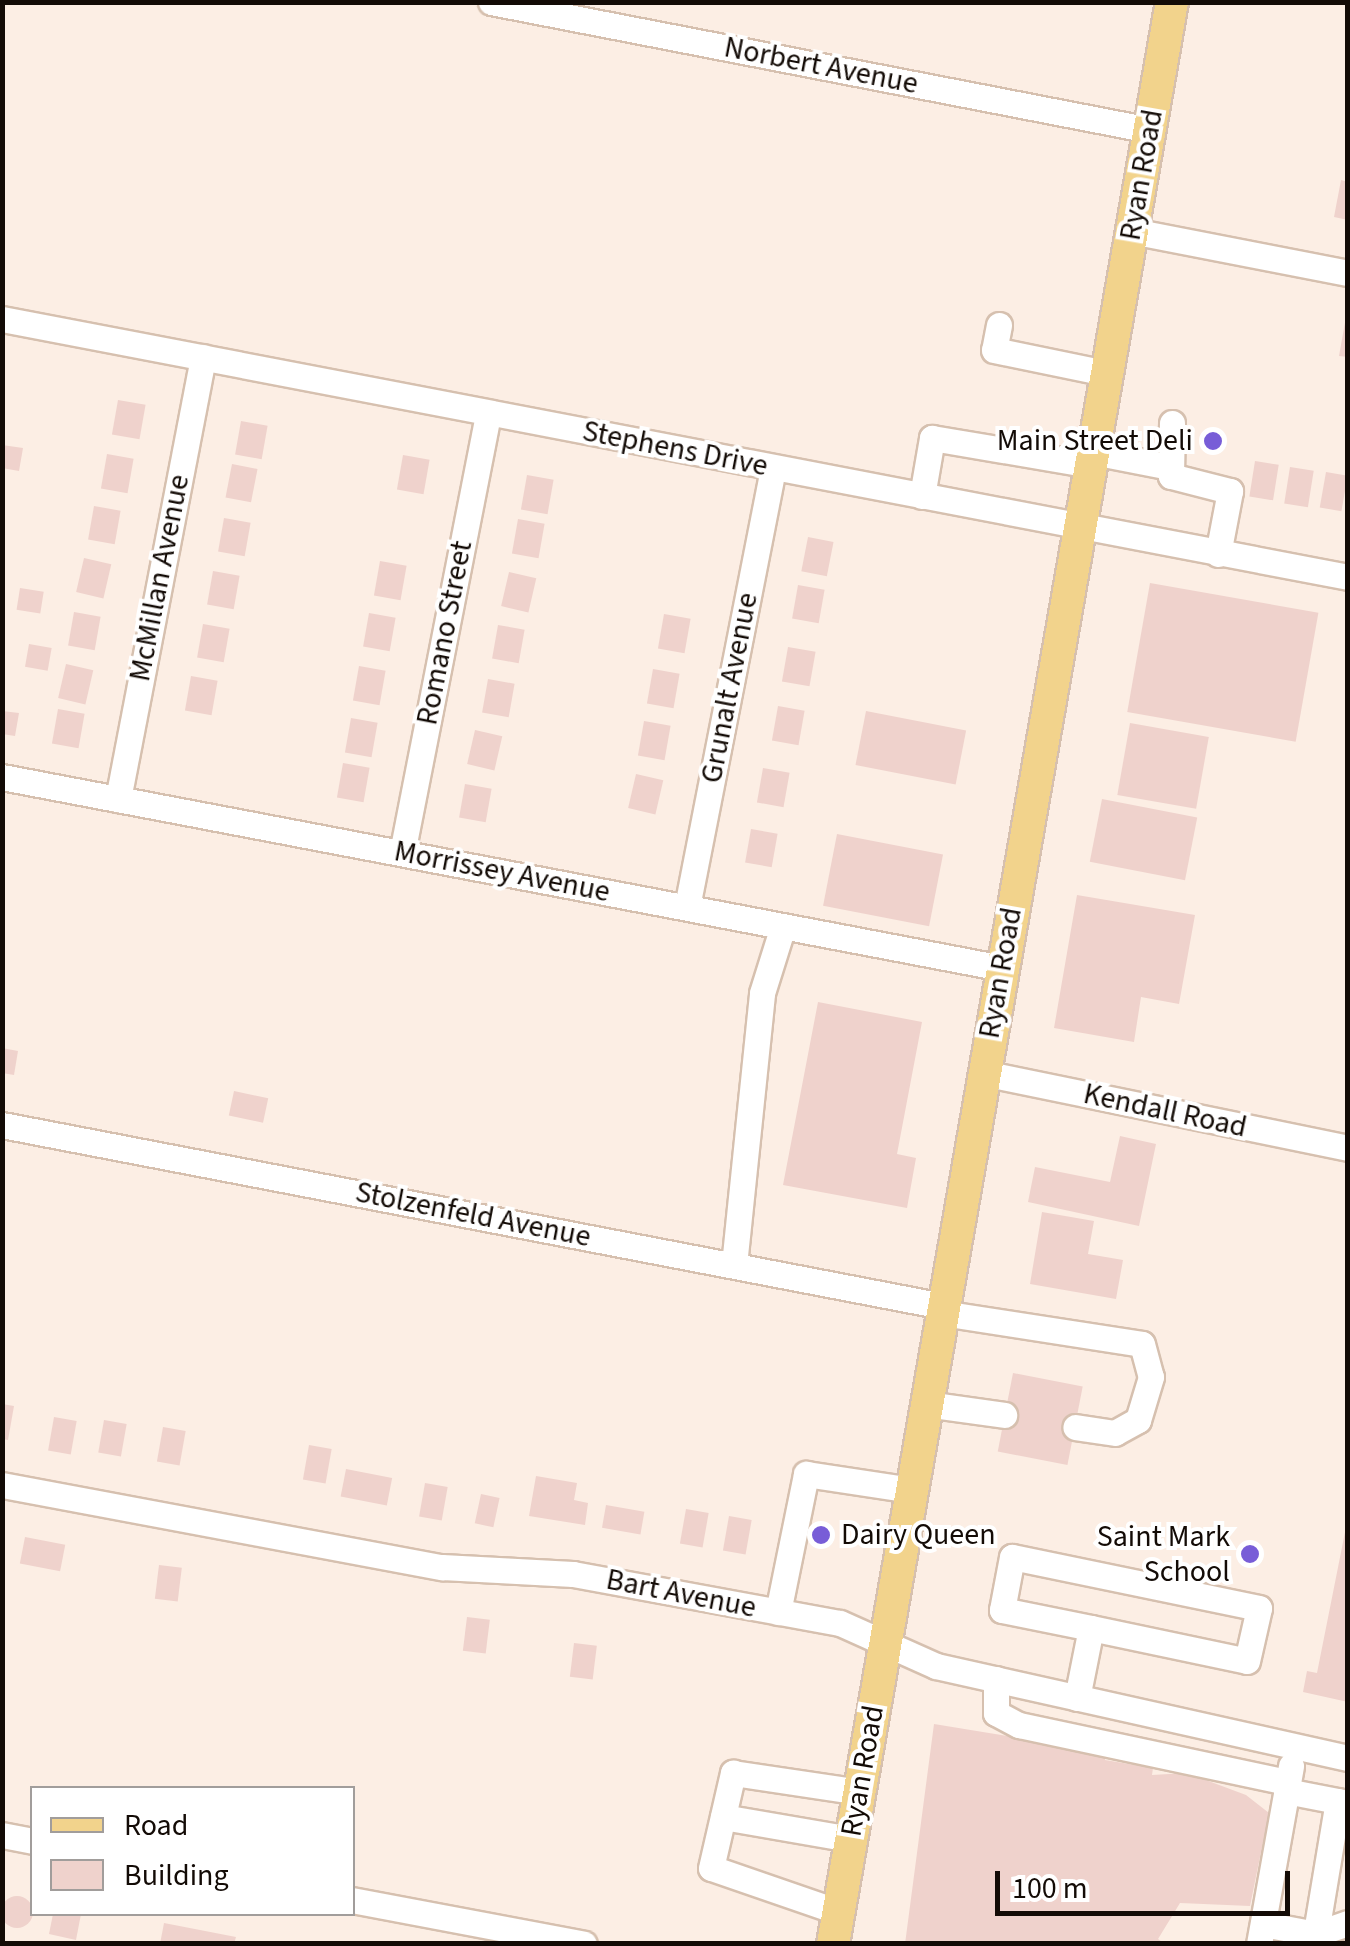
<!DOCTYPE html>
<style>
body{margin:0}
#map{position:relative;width:1350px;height:1946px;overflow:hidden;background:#fceee4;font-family:"Source Sans 3",sans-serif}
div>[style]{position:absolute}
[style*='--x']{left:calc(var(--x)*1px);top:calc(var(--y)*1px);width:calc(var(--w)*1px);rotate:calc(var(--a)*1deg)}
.building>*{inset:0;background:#efd2cc;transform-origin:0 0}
.round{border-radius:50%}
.roads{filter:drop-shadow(2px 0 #d6c0af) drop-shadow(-2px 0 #d6c0af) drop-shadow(0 2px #d6c0af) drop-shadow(0 -2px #d6c0af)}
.minor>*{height:25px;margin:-12.5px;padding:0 12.5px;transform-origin:12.5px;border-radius:12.5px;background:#fff}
.major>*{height:32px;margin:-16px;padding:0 16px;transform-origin:16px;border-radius:16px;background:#f2d38c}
.dots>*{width:28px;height:28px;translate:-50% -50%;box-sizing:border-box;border:5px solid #fff;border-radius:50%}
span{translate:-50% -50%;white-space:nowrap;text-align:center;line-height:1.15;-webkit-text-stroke:8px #fff;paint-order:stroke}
.street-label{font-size:30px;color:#130b06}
.poi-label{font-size:30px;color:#130b06}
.right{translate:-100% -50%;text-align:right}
.left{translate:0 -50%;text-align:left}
.frame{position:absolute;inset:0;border:5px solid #130b06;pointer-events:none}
.legend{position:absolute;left:30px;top:1786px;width:325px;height:130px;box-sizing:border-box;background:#fff;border:2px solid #a19d9b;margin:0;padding:12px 18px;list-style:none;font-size:30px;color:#130b06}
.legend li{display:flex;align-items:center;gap:20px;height:50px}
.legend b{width:50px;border:2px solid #a19d9b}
.scale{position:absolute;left:995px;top:1871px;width:295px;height:45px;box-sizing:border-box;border:5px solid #130b06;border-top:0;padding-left:12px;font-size:30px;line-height:35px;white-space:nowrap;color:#130b06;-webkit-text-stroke:8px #fff;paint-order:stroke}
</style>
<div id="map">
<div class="building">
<i style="clip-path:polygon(1341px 180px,1348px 182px,1348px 220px,1334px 217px)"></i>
<i style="clip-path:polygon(1346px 317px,1348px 317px,1348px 357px,1339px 356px)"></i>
<i style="left:118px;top:400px;width:28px;height:35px;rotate:10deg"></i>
<i style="left:241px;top:421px;width:27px;height:34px;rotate:10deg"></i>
<i style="clip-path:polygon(2px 445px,23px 448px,19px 471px,2px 468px)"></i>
<i style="left:107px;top:454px;width:27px;height:35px;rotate:10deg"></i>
<i style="left:403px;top:455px;width:27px;height:35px;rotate:10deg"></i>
<i style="left:1255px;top:461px;width:24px;height:36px;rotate:9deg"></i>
<i style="left:232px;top:464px;width:26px;height:34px;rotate:11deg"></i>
<i style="left:1290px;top:467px;width:24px;height:37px;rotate:9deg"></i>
<i style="left:1326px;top:472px;width:22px;height:36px;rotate:10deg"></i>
<i style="left:527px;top:475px;width:27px;height:35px;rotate:10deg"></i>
<i style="left:94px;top:506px;width:27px;height:34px;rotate:10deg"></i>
<i style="left:224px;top:518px;width:27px;height:34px;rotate:10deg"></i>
<i style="left:518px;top:519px;width:27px;height:35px;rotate:10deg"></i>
<i style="left:808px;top:537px;width:26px;height:35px;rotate:11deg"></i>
<i style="left:84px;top:558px;width:28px;height:35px;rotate:13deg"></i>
<i style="left:380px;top:561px;width:27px;height:35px;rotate:10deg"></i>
<i style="left:213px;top:571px;width:27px;height:34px;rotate:10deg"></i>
<i style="left:509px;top:572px;width:28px;height:35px;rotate:13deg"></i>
<i style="left:1150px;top:583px;width:171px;height:131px;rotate:10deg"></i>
<i style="left:798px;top:585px;width:27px;height:34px;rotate:10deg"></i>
<i style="left:20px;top:588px;width:24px;height:22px;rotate:9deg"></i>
<i style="left:74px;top:612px;width:27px;height:34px;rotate:10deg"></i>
<i style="left:369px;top:613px;width:27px;height:34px;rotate:10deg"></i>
<i style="left:664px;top:614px;width:27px;height:35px;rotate:10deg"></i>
<i style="left:203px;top:624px;width:27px;height:34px;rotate:10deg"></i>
<i style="left:498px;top:625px;width:27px;height:34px;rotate:10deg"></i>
<i style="left:29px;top:644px;width:23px;height:23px;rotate:10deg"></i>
<i style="left:788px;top:647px;width:28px;height:35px;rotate:10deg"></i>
<i style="left:66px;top:664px;width:28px;height:35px;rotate:13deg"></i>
<i style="left:359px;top:666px;width:27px;height:35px;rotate:10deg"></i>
<i style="left:653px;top:669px;width:27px;height:35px;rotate:10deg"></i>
<i style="left:191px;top:676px;width:27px;height:35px;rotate:10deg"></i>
<i style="left:488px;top:679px;width:27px;height:34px;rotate:10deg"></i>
<i style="left:778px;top:706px;width:27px;height:35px;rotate:10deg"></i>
<i style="left:58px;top:709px;width:27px;height:35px;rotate:10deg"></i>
<i style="clip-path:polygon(2px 711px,19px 713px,15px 736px,2px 734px)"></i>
<i style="left:866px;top:711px;width:102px;height:55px;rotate:11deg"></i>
<i style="left:351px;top:718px;width:27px;height:35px;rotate:10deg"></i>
<i style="left:644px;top:721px;width:27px;height:35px;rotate:10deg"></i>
<i style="left:1130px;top:723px;width:80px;height:73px;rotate:10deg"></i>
<i style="left:475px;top:730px;width:28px;height:35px;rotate:13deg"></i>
<i style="left:343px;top:763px;width:27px;height:35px;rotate:10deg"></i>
<i style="left:763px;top:768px;width:27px;height:35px;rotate:10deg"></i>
<i style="left:636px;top:774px;width:28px;height:35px;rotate:13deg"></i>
<i style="left:465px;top:784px;width:27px;height:34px;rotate:10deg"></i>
<i style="left:1102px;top:799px;width:97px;height:64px;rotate:11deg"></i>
<i style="left:751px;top:829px;width:27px;height:34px;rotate:10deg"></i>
<i style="left:837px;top:834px;width:108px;height:73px;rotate:11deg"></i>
<i style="clip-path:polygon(1077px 895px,1195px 915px,1179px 1004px,1141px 997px,1134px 1042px,1054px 1028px)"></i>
<i style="clip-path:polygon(818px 1002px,922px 1022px,897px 1154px,916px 1158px,907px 1208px,783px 1185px)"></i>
<i style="clip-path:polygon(2px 1048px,18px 1051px,14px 1075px,2px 1073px)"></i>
<i style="left:234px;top:1091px;width:35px;height:25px;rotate:12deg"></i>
<i style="clip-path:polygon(1120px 1136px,1156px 1144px,1139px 1226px,1028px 1202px,1035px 1167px,1110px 1182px)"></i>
<i style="clip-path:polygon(1042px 1212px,1094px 1221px,1088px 1254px,1123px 1260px,1116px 1299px,1030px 1284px)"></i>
<i style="left:1013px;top:1373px;width:71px;height:80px;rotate:11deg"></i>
<i style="clip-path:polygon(2px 1404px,14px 1406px,8px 1440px,2px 1439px)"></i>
<i style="left:54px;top:1417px;width:23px;height:34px;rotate:10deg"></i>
<i style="left:104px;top:1420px;width:23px;height:33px;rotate:10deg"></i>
<i style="left:163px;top:1427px;width:23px;height:35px;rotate:10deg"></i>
<i style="left:309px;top:1445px;width:23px;height:35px;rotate:10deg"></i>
<i style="left:346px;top:1469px;width:47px;height:28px;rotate:11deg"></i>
<i style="clip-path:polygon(536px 1476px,577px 1483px,574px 1500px,588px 1503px,585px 1525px,529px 1516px)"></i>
<i style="left:425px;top:1483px;width:23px;height:34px;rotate:10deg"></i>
<i style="left:481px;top:1494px;width:19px;height:30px;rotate:12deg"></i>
<i style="left:606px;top:1505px;width:39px;height:23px;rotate:10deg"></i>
<i style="left:686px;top:1509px;width:23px;height:35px;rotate:10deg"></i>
<i style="left:729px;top:1516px;width:23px;height:35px;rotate:10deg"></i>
<i style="clip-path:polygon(1348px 1517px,1348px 1702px,1303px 1692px,1307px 1671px,1317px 1673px)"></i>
<i style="left:25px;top:1537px;width:41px;height:27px;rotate:11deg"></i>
<i style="left:159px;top:1565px;width:23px;height:34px;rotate:7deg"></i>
<i style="left:467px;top:1617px;width:23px;height:34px;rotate:7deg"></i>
<i style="left:574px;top:1643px;width:23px;height:34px;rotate:7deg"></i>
<i style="clip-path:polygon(934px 1724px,1106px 1752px,1105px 1760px,1153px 1768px,1152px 1775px,1187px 1773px,1246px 1795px,1269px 1813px,1250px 1906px,1180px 1903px,1158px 1939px,1165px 1944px,905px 1944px)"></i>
<i class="round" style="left:1px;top:1896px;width:32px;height:32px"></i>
<i style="clip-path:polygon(53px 1914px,81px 1914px,76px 1940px,49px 1934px)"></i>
<i style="clip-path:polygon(164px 1923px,236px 1937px,234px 1944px,160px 1944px)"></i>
</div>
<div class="roads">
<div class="minor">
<i style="--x:491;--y:2;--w:671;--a:10.99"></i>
<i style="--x:1132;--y:231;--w:220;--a:11"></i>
<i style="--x:2;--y:319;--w:1371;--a:10.85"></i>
<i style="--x:999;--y:325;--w:25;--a:101"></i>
<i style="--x:994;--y:350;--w:114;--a:11.6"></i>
<i style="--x:1172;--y:423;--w:53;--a:91.1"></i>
<i style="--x:1171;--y:476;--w:61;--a:14.3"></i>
<i style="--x:1230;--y:491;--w:64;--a:100.8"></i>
<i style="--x:1093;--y:452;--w:73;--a:11"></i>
<i style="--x:922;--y:496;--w:59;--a:-80.2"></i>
<i style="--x:932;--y:438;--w:161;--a:9.6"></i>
<i style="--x:2;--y:777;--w:1018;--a:10.81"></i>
<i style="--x:118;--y:799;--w:450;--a:-79.1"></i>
<i style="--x:402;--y:853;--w:448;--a:-78.9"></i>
<i style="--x:687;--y:907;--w:447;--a:-78.9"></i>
<i style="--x:983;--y:1073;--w:373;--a:11.6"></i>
<i style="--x:2;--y:1125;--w:958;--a:10.89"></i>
<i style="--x:734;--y:1265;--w:273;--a:-84.1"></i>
<i style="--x:762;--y:993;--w:70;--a:-72.6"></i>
<i style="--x:942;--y:1313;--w:202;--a:8.8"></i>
<i style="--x:1142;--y:1344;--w:34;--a:75"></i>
<i style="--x:1151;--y:1377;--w:45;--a:106.8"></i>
<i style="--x:1138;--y:1420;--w:26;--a:151"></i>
<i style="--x:1115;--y:1433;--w:40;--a:-171.5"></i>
<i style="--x:926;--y:1404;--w:79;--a:8"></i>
<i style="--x:2;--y:1485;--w:448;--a:10.6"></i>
<i style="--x:442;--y:1567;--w:131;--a:3.1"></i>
<i style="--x:573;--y:1574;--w:271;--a:10.4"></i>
<i style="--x:840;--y:1623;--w:105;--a:24.1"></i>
<i style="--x:936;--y:1666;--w:422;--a:12.6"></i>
<i style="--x:778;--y:1612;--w:141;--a:-78.5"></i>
<i style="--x:806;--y:1474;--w:107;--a:8.6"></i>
<i style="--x:996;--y:1679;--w:34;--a:90"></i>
<i style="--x:996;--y:1713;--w:26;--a:28"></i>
<i style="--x:1019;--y:1725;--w:275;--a:12"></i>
<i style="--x:1077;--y:1698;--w:71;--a:-78.7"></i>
<i style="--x:1091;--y:1628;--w:159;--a:11.9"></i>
<i style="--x:1247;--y:1661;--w:54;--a:-77.2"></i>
<i style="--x:1259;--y:1608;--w:252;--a:-168.3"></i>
<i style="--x:1012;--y:1557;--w:54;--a:100.7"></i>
<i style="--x:1002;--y:1610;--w:91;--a:11.4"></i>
<i style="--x:1286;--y:1791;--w:63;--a:11"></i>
<i style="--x:723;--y:1817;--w:130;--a:9.8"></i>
<i style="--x:2;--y:1835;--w:31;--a:11"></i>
<i style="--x:352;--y:1900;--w:236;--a:10.7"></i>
<i style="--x:839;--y:1912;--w:135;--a:-161"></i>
<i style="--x:711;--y:1868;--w:98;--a:-77"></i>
<i style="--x:733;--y:1773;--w:128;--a:8.5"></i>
<i style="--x:1263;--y:1924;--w:54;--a:10.7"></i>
<i style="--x:1316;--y:1934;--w:34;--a:-19"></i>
<i style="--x:1259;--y:1944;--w:181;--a:-79.8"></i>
<i style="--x:1314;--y:1944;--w:145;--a:-80.5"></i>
</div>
<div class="major">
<i style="--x:833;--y:1944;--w:1971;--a:-80.1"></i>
</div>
</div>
<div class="dots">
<i style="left:1213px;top:441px;background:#785dd7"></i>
<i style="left:821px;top:1535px;background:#785dd7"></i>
<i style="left:1250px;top:1554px;background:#785dd7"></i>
</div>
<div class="street-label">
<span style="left:821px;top:66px;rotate:11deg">Norbert Avenue</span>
<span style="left:1142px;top:175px;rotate:-80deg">Ryan Road</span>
<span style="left:675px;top:449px;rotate:11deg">Stephens Drive</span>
<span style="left:160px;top:578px;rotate:-79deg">McMillan Avenue</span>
<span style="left:445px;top:633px;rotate:-79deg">Romano Street</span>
<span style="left:730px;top:688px;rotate:-79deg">Grunalt Avenue</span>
<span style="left:502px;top:872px;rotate:11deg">Morrissey Avenue</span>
<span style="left:1001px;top:973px;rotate:-80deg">Ryan Road</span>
<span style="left:1165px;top:1111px;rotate:12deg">Kendall Road</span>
<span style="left:473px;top:1215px;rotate:11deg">Stolzenfeld Avenue</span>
<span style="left:681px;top:1594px;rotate:11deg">Bart Avenue</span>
<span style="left:863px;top:1771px;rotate:-80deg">Ryan Road</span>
</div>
<div class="poi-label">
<span class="right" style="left:1193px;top:441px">Main Street Deli</span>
<span class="left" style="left:841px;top:1535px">Dairy Queen</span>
<span class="right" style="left:1230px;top:1554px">Saint Mark<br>School</span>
</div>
<div class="frame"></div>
<ul class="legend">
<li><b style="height:12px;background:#f2d38c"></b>Road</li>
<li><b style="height:28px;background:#efd2cc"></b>Building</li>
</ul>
<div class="scale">100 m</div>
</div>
